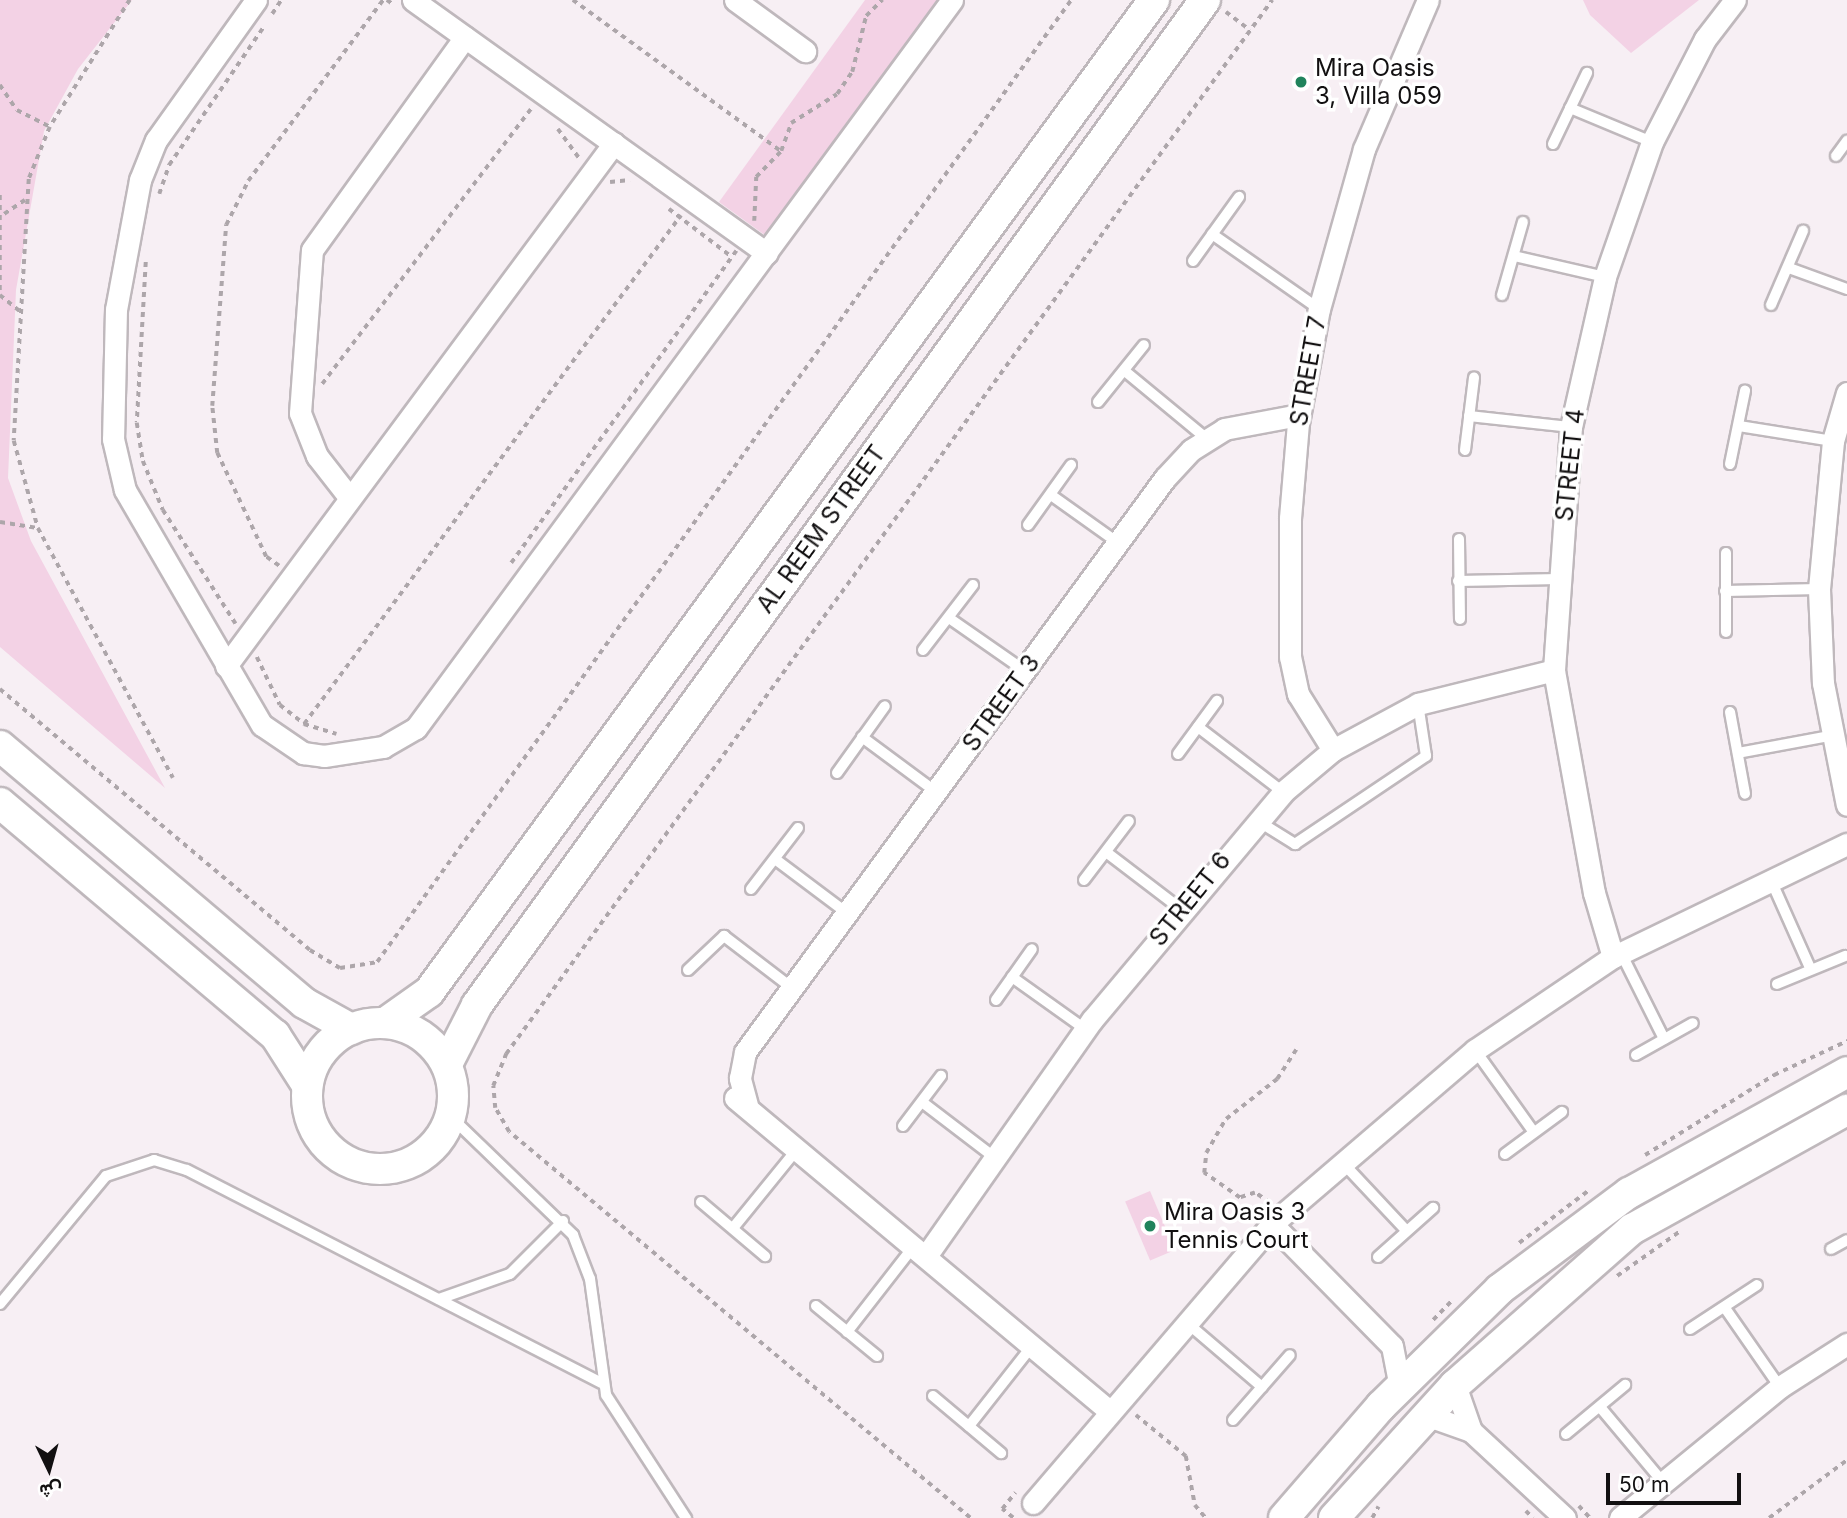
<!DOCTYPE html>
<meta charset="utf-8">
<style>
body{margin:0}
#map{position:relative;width:1847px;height:1518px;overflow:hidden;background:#f7eff4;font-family:Inter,Vazirmatn,sans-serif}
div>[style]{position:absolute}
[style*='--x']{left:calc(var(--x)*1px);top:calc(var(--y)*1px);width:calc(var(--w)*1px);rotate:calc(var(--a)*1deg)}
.green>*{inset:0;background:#f3d2e5;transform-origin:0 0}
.path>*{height:3.5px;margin-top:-1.75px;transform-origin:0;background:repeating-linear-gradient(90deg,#ada6aa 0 5px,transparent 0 10px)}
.roads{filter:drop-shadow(2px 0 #bfb8bc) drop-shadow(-2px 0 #bfb8bc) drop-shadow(0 2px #bfb8bc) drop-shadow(0 -2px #bfb8bc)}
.lane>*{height:10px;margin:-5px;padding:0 5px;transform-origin:5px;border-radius:5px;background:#fff}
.street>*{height:21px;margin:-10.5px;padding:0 10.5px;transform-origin:10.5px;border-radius:10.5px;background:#fff}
.secondary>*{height:30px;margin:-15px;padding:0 15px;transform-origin:15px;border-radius:15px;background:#fff}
.secondary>.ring{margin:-15px;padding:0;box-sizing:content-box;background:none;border:30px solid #fff;border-radius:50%}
.dots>*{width:19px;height:19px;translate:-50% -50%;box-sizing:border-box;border:4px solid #fff;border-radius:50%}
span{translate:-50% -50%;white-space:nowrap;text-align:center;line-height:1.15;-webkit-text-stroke:7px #fff;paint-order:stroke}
.poi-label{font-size:24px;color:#121011}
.left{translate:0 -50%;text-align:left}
.street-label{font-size:24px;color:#121011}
.north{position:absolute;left:14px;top:1434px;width:70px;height:70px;-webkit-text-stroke:5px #fff;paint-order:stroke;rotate:175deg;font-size:19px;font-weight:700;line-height:28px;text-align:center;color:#121011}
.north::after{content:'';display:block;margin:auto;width:24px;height:32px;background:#121011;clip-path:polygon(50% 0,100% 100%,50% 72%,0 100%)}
.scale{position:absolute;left:1606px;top:1473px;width:135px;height:32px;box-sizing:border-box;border:4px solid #121011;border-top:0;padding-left:9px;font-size:21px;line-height:24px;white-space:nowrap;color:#121011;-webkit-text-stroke:5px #fff;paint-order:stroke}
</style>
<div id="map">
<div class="green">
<i style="clip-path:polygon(0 0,132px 0,78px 69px,44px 131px,16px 290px,8px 478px,31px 541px,165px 788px,0 647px)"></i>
<i style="clip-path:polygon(865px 0,937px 0,766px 236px,719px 202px)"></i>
<i style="clip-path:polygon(1583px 0,1699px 0,1631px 53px,1590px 15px)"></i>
<i style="left:1150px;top:1191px;width:64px;height:27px;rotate:67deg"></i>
</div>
<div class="path">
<i style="--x:130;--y:0;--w:150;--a:122.2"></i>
<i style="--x:50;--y:127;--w:56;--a:112"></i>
<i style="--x:29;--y:179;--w:262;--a:93.3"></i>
<i style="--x:14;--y:441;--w:90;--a:74.6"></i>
<i style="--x:38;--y:528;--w:284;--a:61.6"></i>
<i style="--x:387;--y:0;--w:9;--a:36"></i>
<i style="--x:573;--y:0;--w:257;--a:36"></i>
<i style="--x:1226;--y:12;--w:30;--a:37"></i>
<i style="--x:272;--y:14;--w:17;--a:-57"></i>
<i style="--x:0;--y:85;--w:30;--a:56"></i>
<i style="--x:17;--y:110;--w:37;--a:27"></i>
<i style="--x:558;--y:129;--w:36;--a:54"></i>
<i style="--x:610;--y:182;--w:20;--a:-6"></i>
<i style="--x:159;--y:194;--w:31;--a:-71"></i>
<i style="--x:169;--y:165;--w:168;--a:-55.6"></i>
<i style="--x:0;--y:195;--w:98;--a:90"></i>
<i style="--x:669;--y:209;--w:79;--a:37.3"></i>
<i style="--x:4;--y:214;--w:25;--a:-34"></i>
<i style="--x:754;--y:221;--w:44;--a:-87.4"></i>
<i style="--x:756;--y:177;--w:36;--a:-46"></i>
<i style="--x:781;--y:151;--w:30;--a:-70"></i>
<i style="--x:791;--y:123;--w:54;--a:-32.2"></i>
<i style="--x:837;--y:94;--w:27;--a:-56"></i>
<i style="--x:852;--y:72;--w:58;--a:-76"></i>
<i style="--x:866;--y:16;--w:23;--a:-45"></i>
<i style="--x:146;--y:262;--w:161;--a:93.2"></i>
<i style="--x:137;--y:423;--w:38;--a:81"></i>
<i style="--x:143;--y:461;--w:53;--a:67.8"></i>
<i style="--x:163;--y:510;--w:135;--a:57.4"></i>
<i style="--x:0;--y:295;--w:27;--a:39"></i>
<i style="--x:322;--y:384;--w:345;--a:-52.8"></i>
<i style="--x:0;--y:522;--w:38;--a:9"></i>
<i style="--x:511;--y:563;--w:385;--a:-54.2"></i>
<i style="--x:279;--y:566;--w:16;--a:-145"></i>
<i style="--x:266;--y:557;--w:115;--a:-115.2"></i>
<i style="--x:217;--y:453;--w:47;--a:-96.1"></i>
<i style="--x:212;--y:406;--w:182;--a:-85.6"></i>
<i style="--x:226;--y:225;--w:49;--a:-63.4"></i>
<i style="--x:248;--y:181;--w:226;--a:-53.3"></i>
<i style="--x:257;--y:657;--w:53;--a:64.4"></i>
<i style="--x:280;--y:705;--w:31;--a:38"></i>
<i style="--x:304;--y:724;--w:34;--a:17"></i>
<i style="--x:0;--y:689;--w:405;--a:40.1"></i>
<i style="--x:310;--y:950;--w:35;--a:31"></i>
<i style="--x:340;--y:968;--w:37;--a:-9"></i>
<i style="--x:377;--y:962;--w:1186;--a:-54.19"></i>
<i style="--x:304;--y:724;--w:633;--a:-53.47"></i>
<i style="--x:1645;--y:1155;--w:152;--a:-31.8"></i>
<i style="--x:1774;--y:1075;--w:81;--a:-25"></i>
<i style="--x:1270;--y:1203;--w:18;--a:-146"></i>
<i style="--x:1255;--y:1193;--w:16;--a:162"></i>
<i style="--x:1240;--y:1198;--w:44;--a:-145.2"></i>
<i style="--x:1204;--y:1173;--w:20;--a:-84"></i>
<i style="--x:1206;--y:1153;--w:39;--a:-60"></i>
<i style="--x:1226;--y:1119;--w:65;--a:-38.1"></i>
<i style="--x:1277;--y:1079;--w:35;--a:-57"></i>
<i style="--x:1519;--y:1243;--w:86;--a:-37"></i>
<i style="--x:1617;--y:1276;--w:76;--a:-35.4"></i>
<i style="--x:1433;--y:1320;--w:28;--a:-46"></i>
<i style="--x:1136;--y:1415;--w:65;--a:39.4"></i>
<i style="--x:1186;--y:1456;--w:50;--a:79.6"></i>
<i style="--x:1195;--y:1505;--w:17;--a:50"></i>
<i style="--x:1579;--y:1506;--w:16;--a:47"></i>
<i style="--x:1526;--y:1511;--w:10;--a:45"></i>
<i style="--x:970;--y:1518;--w:601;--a:-140.06"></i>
<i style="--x:509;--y:1132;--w:28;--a:-120"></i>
<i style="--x:495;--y:1108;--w:22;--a:-95"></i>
<i style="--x:493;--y:1086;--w:35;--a:-68"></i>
<i style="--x:506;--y:1054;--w:1303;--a:-53.99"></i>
<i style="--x:1013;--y:1518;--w:14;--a:-141"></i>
<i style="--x:1002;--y:1509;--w:21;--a:-51"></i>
<i style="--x:1372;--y:1518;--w:13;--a:-61"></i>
<i style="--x:1769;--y:1518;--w:97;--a:-36.6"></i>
</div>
<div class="roads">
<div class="lane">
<i style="--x:1570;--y:108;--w:89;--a:22.5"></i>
<i style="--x:1553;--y:144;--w:79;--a:-64.4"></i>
<i style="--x:1836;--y:156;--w:19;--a:-54"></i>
<i style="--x:1212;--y:234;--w:131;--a:35"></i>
<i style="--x:1514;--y:256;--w:93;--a:13"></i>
<i style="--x:1193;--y:261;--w:79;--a:-54.3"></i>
<i style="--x:1789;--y:268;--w:62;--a:19.9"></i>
<i style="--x:1502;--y:295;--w:76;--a:-74"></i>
<i style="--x:1771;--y:305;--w:81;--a:-66.6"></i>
<i style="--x:1126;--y:372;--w:105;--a:39.6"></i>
<i style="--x:1098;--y:402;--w:73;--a:-51.1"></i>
<i style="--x:1469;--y:416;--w:103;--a:6.2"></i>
<i style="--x:1739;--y:426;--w:95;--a:9.1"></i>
<i style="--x:1465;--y:450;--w:73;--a:-82.9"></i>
<i style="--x:1730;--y:464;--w:75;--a:-78.4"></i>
<i style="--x:1051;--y:495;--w:81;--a:35.5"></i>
<i style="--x:1028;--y:525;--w:74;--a:-54.4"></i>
<i style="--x:1459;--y:539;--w:80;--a:89.3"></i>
<i style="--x:1458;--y:581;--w:101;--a:-1.1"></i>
<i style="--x:1725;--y:591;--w:94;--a:-1.2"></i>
<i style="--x:949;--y:618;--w:93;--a:34.9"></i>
<i style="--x:1726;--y:632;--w:79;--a:-90"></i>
<i style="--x:923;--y:650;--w:82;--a:-52.4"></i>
<i style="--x:1730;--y:712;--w:83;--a:79.6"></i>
<i style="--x:1198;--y:727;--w:107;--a:37.4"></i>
<i style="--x:862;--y:737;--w:92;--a:36.6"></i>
<i style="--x:1738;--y:753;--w:94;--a:-10.5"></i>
<i style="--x:1178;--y:754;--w:66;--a:-53.7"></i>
<i style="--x:837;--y:773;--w:82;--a:-54.4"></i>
<i style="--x:1258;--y:821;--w:44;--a:31.9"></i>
<i style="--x:1295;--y:844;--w:158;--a:-33.9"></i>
<i style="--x:1426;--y:756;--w:53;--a:-98.7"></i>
<i style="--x:1106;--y:852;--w:96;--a:37.3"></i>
<i style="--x:775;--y:859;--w:90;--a:36.9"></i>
<i style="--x:1770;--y:878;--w:98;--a:66"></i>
<i style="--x:1084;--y:880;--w:74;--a:-52.7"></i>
<i style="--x:751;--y:889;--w:77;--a:-52.4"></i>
<i style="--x:1621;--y:953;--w:96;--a:63.4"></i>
<i style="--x:688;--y:970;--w:50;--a:-43.4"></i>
<i style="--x:724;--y:936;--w:86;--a:37.4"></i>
<i style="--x:1012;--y:977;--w:90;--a:35.5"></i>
<i style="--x:1777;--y:984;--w:74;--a:-22.4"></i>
<i style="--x:996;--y:1000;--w:62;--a:-54.8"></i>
<i style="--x:1475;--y:1050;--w:100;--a:54.4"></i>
<i style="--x:1636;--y:1055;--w:65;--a:-29.3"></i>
<i style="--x:922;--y:1102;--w:91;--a:37.4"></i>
<i style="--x:451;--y:1117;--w:170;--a:44"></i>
<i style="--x:573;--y:1235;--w:47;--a:68.9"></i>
<i style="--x:590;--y:1279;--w:117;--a:82.1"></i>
<i style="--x:606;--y:1395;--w:147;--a:57"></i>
<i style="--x:903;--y:1126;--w:63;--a:-52.8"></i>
<i style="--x:1505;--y:1154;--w:71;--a:-36.4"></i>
<i style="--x:1342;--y:1162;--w:92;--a:46.8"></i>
<i style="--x:701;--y:1202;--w:84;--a:40.2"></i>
<i style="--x:733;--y:1228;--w:103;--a:-50.9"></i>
<i style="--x:1831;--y:1249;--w:18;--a:-29"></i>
<i style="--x:1378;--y:1257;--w:74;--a:-41.7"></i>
<i style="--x:439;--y:1299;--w:75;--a:-19.4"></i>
<i style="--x:510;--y:1274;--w:75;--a:-45"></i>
<i style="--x:0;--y:1304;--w:166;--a:-50.4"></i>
<i style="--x:106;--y:1176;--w:51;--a:-18.4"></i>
<i style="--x:154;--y:1160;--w:34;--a:17"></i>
<i style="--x:187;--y:1170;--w:466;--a:27.2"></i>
<i style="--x:816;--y:1306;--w:79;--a:39.3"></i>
<i style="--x:1725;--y:1308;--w:96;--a:55.2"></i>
<i style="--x:1186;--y:1322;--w:100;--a:40.5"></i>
<i style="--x:1690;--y:1329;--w:80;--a:-33.3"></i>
<i style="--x:847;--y:1332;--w:109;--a:-52.1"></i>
<i style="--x:933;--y:1396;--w:89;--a:40"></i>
<i style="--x:1600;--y:1407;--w:95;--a:50.1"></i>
<i style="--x:1233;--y:1420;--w:86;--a:-48.8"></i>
<i style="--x:969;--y:1426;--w:102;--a:-51.8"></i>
<i style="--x:1566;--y:1434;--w:77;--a:-39.7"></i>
</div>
<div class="street">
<i style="--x:256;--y:0;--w:172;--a:125.5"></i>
<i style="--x:156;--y:140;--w:43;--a:111.8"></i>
<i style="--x:140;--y:180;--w:131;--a:100.5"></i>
<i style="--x:116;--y:309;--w:130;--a:91.3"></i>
<i style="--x:113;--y:439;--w:52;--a:76.8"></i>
<i style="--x:125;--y:490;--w:272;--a:59.8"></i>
<i style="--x:262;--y:725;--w:50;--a:34.3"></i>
<i style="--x:303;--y:753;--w:21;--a:8"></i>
<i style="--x:324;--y:756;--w:60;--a:-8.7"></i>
<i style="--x:383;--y:747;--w:38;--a:-30"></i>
<i style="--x:416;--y:728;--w:904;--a:-53.64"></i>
<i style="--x:413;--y:0;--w:435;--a:35.6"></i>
<i style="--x:735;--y:0;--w:87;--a:36.1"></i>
<i style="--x:1847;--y:393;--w:50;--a:106.3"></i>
<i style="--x:1833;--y:441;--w:149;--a:95.4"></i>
<i style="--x:1819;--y:589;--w:94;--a:87.6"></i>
<i style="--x:1823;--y:683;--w:124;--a:78.9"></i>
<i style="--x:349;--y:497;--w:52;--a:-128"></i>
<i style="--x:317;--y:456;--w:46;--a:-111.6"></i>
<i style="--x:300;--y:413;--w:163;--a:-85.8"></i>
<i style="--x:312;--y:250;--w:262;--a:-54.3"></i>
<i style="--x:226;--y:666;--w:651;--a:-53.43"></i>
<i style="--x:1333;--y:750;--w:66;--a:-122"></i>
<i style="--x:1298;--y:694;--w:38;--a:-102"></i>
<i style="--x:1290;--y:657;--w:139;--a:-90"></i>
<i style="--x:1290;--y:518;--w:95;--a:-85.2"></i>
<i style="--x:1298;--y:423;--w:116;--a:-79.6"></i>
<i style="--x:1319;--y:309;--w:166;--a:-74.3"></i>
<i style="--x:1364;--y:149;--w:162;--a:-66.8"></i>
<i style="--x:1613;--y:957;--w:67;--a:-106.5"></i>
<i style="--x:1594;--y:893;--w:227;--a:-100.2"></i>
<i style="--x:1554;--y:670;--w:244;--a:-86"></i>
<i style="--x:1571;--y:427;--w:154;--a:-77.2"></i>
<i style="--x:1605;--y:277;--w:143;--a:-70.8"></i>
<i style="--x:1652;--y:142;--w:116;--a:-62.8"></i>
<i style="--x:1705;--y:39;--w:49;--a:-52.4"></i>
<i style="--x:735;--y:1098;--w:488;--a:39.9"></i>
<i style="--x:747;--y:1105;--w:28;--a:-105"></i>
<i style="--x:740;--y:1078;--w:26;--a:-79"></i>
<i style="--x:745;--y:1052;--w:711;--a:-53.81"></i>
<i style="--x:1165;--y:478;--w:38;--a:-47"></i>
<i style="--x:1191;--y:450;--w:39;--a:-32"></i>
<i style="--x:1224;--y:429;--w:76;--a:-10.6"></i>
<i style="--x:1272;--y:1224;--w:171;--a:45.5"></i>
<i style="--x:1392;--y:1346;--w:42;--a:79"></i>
<i style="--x:926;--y:1256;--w:289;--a:-54.9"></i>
<i style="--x:1092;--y:1020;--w:297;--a:-50"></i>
<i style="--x:1283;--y:792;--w:65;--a:-40"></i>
<i style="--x:1333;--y:750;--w:97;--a:-28.4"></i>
<i style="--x:1418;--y:704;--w:140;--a:-14"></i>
<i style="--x:1455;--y:1385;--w:49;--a:70.8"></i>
<i style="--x:1426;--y:1415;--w:48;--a:19.6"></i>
<i style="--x:1471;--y:1431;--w:128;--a:42.8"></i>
<i style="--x:1033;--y:1503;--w:367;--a:-49.4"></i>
<i style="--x:1272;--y:1224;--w:267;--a:-40.6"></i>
<i style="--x:1475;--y:1050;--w:166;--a:-34"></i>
<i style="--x:1613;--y:957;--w:260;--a:-25.8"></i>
<i style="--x:1620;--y:1518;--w:207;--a:-39.3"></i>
<i style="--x:1780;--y:1387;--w:80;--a:-32.7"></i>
</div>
<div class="secondary">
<i style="--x:0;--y:746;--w:398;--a:40.2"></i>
<i style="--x:304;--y:1003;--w:54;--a:29"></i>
<i style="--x:0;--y:803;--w:360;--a:40.2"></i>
<i style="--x:275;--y:1035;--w:59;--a:57.4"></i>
<i class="ring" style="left:307px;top:1023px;width:116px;height:116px"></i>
<i style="--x:385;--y:1023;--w:54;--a:-35.2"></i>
<i style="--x:429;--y:992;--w:1229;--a:-53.84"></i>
<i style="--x:447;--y:1064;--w:66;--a:-63"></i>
<i style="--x:477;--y:1005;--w:1241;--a:-54.08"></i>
<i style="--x:1284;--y:1518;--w:148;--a:-49.1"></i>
<i style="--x:1381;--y:1406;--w:167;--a:-44.5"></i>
<i style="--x:1500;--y:1289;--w:161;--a:-36.7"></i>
<i style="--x:1629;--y:1193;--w:249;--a:-29"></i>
<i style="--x:1334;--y:1518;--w:180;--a:-47.7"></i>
<i style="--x:1455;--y:1385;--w:236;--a:-41.4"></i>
<i style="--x:1632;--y:1229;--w:246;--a:-29"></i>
</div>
</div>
<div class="dots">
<i style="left:1301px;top:82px;background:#20835c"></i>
<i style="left:1150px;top:1226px;background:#20835c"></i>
</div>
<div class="poi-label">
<span class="left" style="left:1315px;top:82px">Mira Oasis<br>3, Villa 059</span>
<span class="left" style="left:1164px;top:1226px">Mira Oasis 3<br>Tennis Court</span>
</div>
<div class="street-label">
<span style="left:1308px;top:371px;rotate:-80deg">STREET 7</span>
<span style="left:1570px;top:465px;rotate:-84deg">STREET 4</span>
<span style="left:821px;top:529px;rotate:-54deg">AL REEM STREET</span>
<span style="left:1001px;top:703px;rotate:-54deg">STREET 3</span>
<span style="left:1190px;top:899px;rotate:-51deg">STREET 6</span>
</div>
<div class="north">ش</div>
<div class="scale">50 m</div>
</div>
